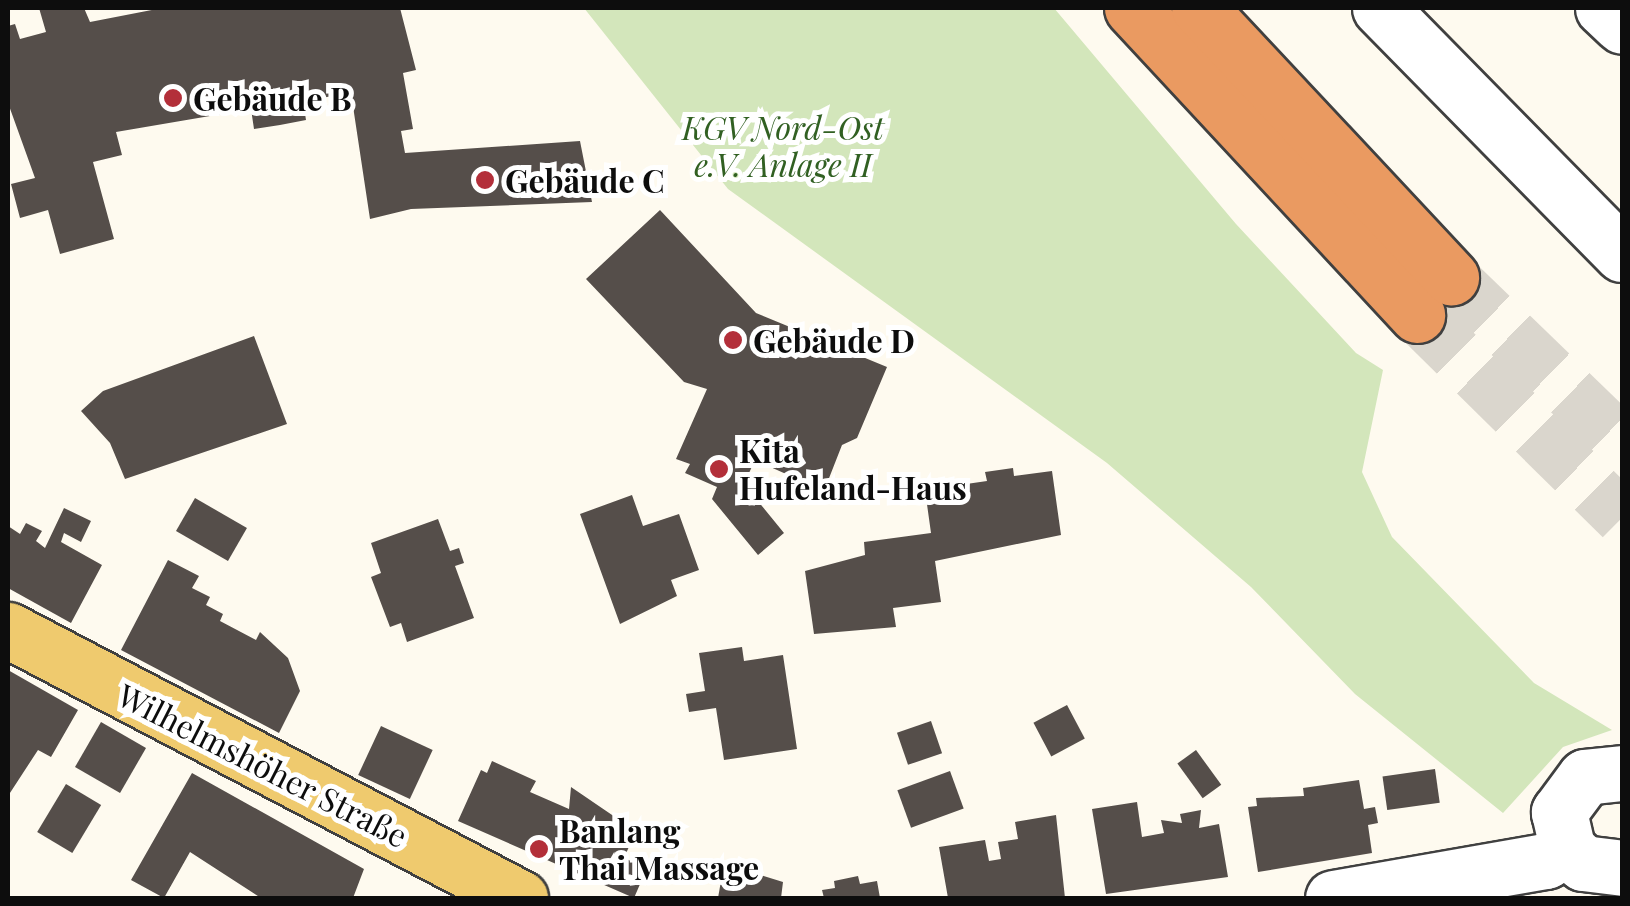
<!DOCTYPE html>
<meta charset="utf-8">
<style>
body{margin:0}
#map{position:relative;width:1630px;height:906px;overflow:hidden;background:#fefaef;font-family:"Playfair Display",serif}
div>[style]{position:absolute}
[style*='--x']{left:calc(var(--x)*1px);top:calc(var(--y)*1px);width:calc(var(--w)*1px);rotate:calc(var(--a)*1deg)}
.green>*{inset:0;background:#d3e6bb}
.building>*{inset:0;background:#554e4a;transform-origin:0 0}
.highway-tunnel>*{height:55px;margin-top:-27.5px;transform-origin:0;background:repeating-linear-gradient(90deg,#dad6cd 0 55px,transparent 0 83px)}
.roads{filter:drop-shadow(2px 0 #404040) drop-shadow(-2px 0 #404040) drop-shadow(0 2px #404040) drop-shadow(0 -2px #404040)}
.minor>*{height:55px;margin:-27.5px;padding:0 27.5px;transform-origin:27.5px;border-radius:27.5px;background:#fff}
.major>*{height:55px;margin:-27.5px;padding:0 27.5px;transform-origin:27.5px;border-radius:27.5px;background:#efca6e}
.highway>*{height:55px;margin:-27.5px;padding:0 27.5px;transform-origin:27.5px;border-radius:27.5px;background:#ea9a61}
.dots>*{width:28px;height:28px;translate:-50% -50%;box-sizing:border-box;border:5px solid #fff;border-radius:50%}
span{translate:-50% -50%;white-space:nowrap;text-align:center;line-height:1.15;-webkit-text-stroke:10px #fff;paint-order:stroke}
.poi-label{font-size:32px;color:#0d0d0d;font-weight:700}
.left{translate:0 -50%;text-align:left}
.park-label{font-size:32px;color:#316022;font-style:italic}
.street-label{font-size:32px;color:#0d0d0d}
.frame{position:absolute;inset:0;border:10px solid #0d0d0d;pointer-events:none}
</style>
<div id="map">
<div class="green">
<i style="clip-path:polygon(584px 8px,1054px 8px,1236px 224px,1356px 353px,1383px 370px,1362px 472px,1392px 537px,1534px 683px,1612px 730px,1563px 747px,1503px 813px,1355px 694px,1251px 587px,1107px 463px,728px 189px)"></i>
</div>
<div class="building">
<i style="clip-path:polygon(39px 8px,84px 8px,90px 22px,162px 8px,400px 8px,416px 70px,403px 73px,413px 129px,401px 131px,405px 153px,580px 141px,592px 202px,411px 209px,370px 219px,351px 93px,303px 101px,306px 120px,280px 125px,254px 129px,251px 109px,116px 132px,122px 155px,93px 162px,114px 239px,60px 254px,48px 210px,20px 218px,11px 184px,35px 178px,8px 103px,8px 26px,15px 24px,20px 39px,46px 32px)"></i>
<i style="clip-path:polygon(660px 210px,756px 313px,887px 367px,857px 438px,842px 445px,824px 491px,755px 460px,744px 484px,784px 533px,758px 555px,712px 499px,717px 487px,685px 473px,690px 464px,676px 459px,707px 389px,684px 382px,586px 279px)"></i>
<i style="clip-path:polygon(254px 336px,287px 424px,125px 479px,110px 443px,81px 411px,103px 391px)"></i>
<i style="clip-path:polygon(1013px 468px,1014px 476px,1052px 471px,1061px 535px,935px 561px,941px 602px,893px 608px,896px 627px,814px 634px,805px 571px,865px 555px,864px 542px,931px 533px,925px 490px,987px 481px,985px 472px)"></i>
<i style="clip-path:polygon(632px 495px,643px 526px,679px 514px,699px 570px,671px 580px,677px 596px,620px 624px,580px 514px)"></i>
<i style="left:195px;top:498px;width:60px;height:38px;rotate:30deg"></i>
<i style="clip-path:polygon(64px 508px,91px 521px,81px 542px,64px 533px,61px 542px,102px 565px,71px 623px,8px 588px,8px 526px,20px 534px,26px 523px,42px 531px,36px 541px,45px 548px)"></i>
<i style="clip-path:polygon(438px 519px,450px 551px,459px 548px,464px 563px,455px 566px,474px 618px,407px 642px,401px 623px,390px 627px,371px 577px,381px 573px,371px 543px)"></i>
<i style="clip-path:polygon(168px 560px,199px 576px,192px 588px,210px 597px,206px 605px,223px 614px,220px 621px,256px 640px,260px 632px,288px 658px,300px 691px,279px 733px,121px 650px)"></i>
<i style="clip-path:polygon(742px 647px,744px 661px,783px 655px,797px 749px,724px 760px,716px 708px,689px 712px,686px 694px,705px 691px,699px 653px)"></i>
<i style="clip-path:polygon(8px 670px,78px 710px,51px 757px,38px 750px,8px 796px)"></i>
<i style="left:1067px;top:705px;width:38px;height:38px;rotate:62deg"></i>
<i style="left:931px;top:721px;width:34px;height:36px;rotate:71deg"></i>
<i style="left:101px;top:722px;width:52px;height:52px;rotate:30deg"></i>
<i style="left:381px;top:726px;width:57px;height:54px;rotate:25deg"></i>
<i style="left:1196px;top:750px;width:43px;height:23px;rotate:54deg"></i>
<i style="clip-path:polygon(492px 761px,536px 781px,530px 792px,569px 809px,571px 787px,615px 817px,609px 829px,632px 840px,624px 858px,647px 868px,634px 898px,458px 821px,481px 770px,487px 773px)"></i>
<i style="left:1435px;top:769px;width:34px;height:53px;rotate:82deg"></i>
<i style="left:950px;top:771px;width:40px;height:56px;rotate:70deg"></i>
<i style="clip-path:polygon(192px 773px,364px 869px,353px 898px,261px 898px,190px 852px,164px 898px,131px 880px)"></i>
<i style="clip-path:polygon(1359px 780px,1364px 809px,1375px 807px,1378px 823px,1368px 825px,1372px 853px,1258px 872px,1248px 807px,1257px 806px,1256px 798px,1304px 796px,1303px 788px)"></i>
<i style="left:66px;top:784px;width:41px;height:56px;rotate:31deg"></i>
<i style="clip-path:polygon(1137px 802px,1142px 837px,1164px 833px,1161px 820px,1182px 823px,1180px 814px,1201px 810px,1199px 828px,1219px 824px,1228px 877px,1106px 894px,1092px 809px)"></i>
<i style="clip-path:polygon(1056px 815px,1065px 898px,948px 898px,939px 847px,985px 840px,989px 861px,1001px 859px,998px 842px,1018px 839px,1015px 822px)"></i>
<i style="clip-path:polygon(724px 864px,783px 882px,781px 898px,718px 898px)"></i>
<i style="clip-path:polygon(858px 876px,860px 884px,877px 881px,880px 898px,824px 898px,822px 890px,835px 888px,834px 881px)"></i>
</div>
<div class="highway-tunnel">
<i style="--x:1451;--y:277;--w:238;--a:44"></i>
<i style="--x:1417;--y:315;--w:288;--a:44.6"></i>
</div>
<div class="roads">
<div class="minor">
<i style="--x:1380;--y:8;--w:345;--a:45.5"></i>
<i style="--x:1603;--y:8;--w:26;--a:43"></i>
<i style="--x:1622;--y:773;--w:37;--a:174"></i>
<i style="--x:1585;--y:777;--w:44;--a:126.6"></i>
<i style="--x:1559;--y:812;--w:37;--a:77"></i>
<i style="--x:1567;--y:848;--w:22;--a:43"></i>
<i style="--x:1583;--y:863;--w:39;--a:7"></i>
<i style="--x:1333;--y:898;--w:216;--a:-9.9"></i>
<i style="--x:1546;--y:861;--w:25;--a:-32"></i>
</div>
<div class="major">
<i style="--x:8;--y:630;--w:578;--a:27.63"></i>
</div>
<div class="highway">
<i style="--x:1132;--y:8;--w:419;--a:47.1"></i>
<i style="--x:1199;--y:8;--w:369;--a:46.9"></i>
</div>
</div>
<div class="dots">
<i style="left:173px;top:98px;background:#b32f3a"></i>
<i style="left:485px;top:180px;background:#b32f3a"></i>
<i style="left:733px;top:340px;background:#b32f3a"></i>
<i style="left:719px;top:469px;background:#b32f3a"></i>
<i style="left:539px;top:849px;background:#b32f3a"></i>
</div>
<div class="poi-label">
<span class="left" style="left:193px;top:98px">Gebäude B</span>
<span class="left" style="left:505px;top:180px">Gebäude C</span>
<span class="left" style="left:753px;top:340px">Gebäude D</span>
<span class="left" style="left:739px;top:469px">Kita<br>Hufeland-Haus</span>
<span class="left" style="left:559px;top:849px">Banlang<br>Thai Massage</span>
</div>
<div class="park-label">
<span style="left:783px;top:146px">KGV Nord-Ost<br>e.V. Anlage II</span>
</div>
<div class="street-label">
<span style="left:263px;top:765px;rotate:27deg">Wilhelmshöher Straße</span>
</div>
<div class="frame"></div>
</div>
